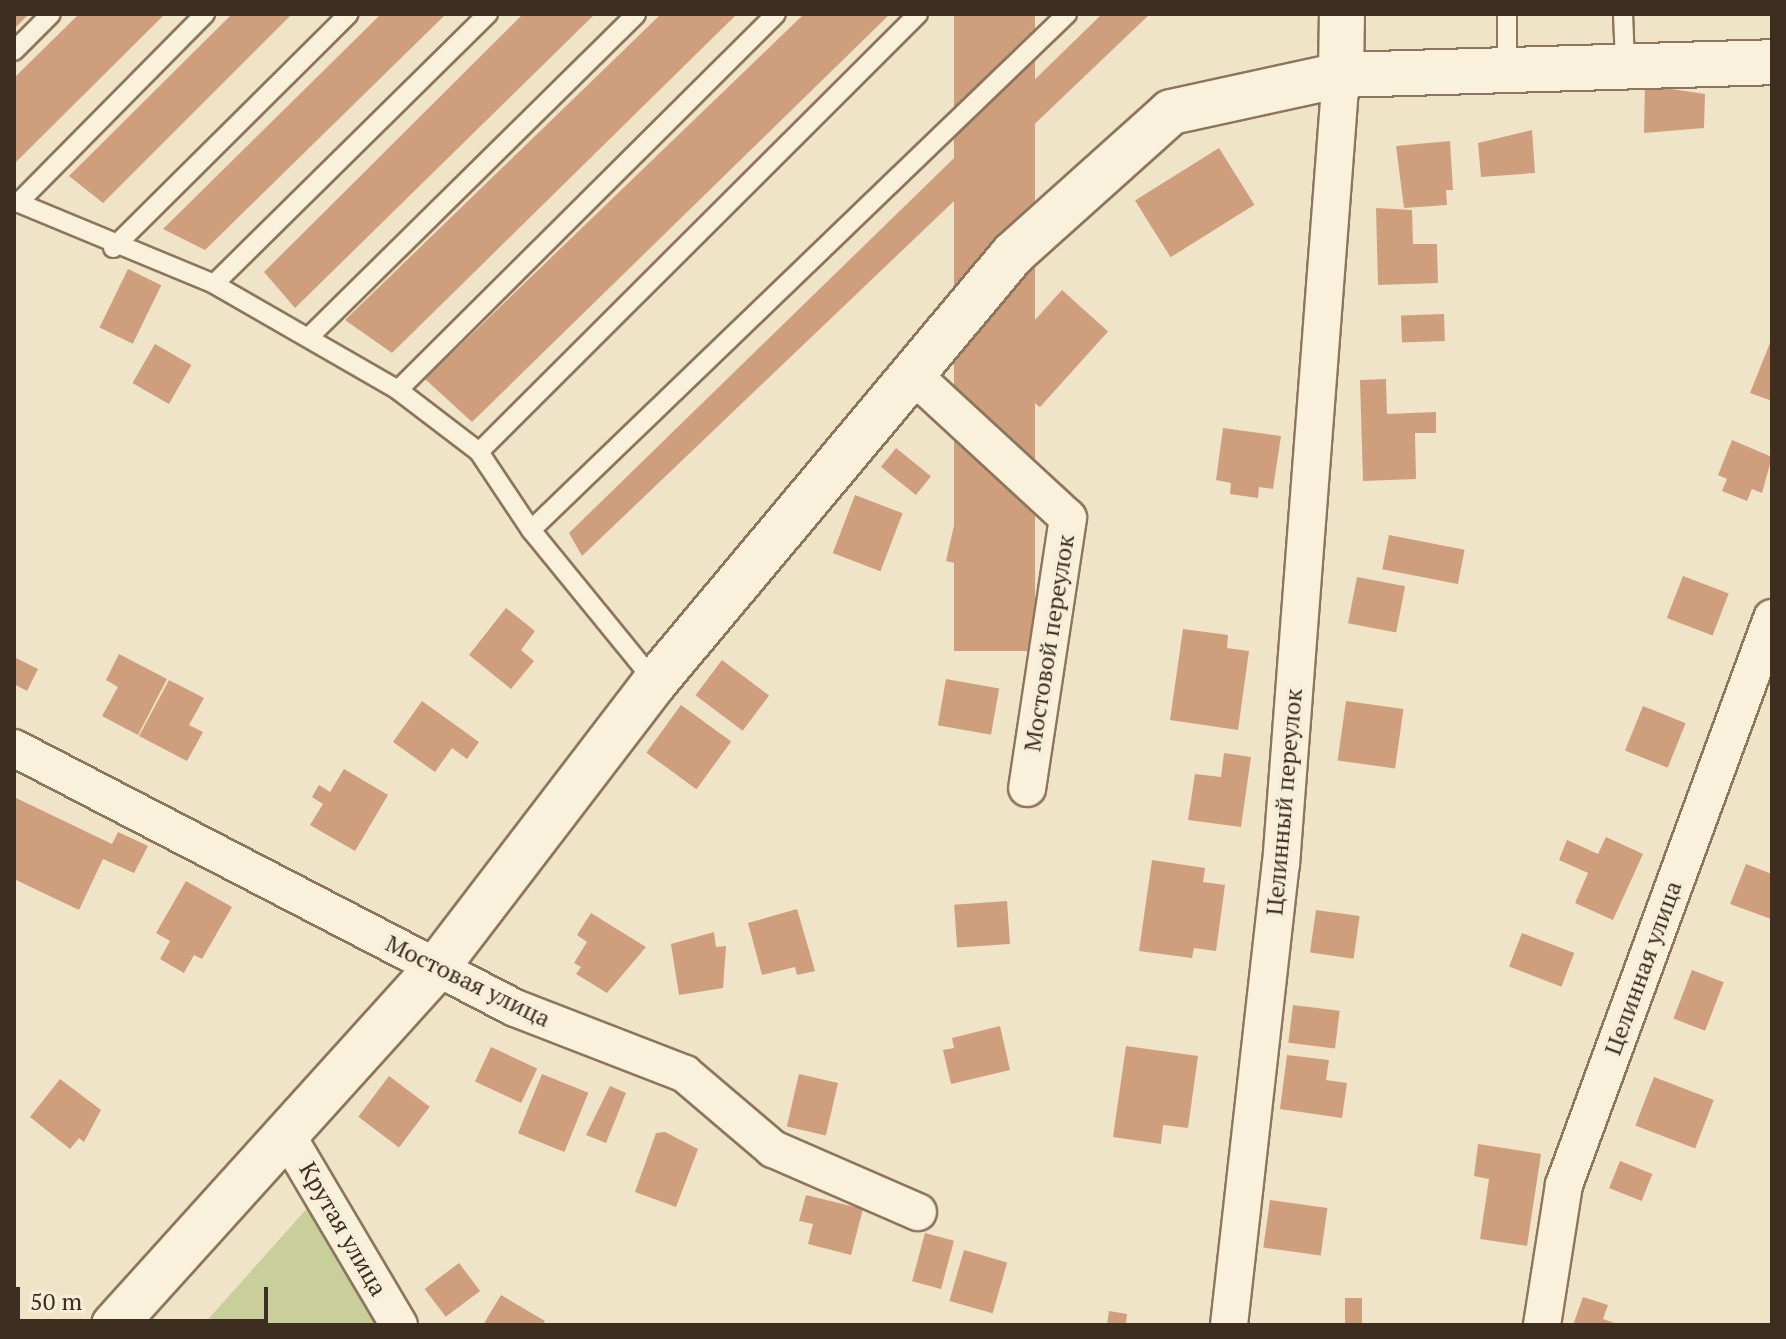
<!DOCTYPE html>
<meta charset="utf-8">
<style>
body{margin:0}
#map{position:relative;width:1786px;height:1339px;overflow:hidden;background:#f0e4c8;font-family:"PT Serif",serif}
div>[style]{position:absolute}
[style*='--x']{left:calc(var(--x)*1px);top:calc(var(--y)*1px);width:calc(var(--w)*1px);rotate:calc(var(--a)*1deg)}
.green>*{inset:0;background:#c9cf9b}
.building>*{inset:0;background:#cf9f7d;transform-origin:0 0}
.roads{filter:drop-shadow(2px 0 #8d765c) drop-shadow(-2px 0 #8d765c) drop-shadow(0 2px #8d765c) drop-shadow(0 -2px #8d765c)}
.service>*{height:18px;margin:-9px;padding:0 9px;transform-origin:9px;border-radius:9px;background:#faf1dc}
.minor>*{height:36px;margin:-18px;padding:0 18px;transform-origin:18px;border-radius:18px;background:#faf1dc}
.tertiary>*{height:44px;margin:-22px;padding:0 22px;transform-origin:22px;border-radius:22px;background:#faf1dc}
span{translate:-50% -50%;white-space:nowrap;text-align:center;line-height:1.15;-webkit-text-stroke:8px #f7eed8;paint-order:stroke}
.street-label{font-size:24px;color:#3d2e20}
.frame{position:absolute;inset:0;border:16px solid #3d2e20;pointer-events:none}
.scale{position:absolute;left:16px;top:1287px;width:252px;height:36px;box-sizing:border-box;border:4px solid #3d2e20;border-top:0;padding-left:10px;font-size:24px;line-height:28px;white-space:nowrap;color:#3d2e20;-webkit-text-stroke:6px #f7eed8;paint-order:stroke}
</style>
<div id="map">
<div class="green">
<i style="clip-path:polygon(310px 1205px,380px 1325px,203px 1325px)"></i>
</div>
<div class="building">
<i style="clip-path:polygon(14px 14px,29px 14px,14px 29px)"></i>
<i style="clip-path:polygon(79px 14px,165px 14px,14px 164px,14px 78px)"></i>
<i style="clip-path:polygon(232px 14px,292px 14px,103px 203px,69px 176px)"></i>
<i style="clip-path:polygon(381px 14px,446px 14px,205px 250px,163px 229px)"></i>
<i style="clip-path:polygon(523px 14px,595px 14px,295px 308px,264px 272px)"></i>
<i style="clip-path:polygon(661px 14px,737px 14px,392px 353px,345px 320px)"></i>
<i style="clip-path:polygon(804px 14px,890px 14px,472px 422px,425px 379px)"></i>
<i style="left:954px;top:14px;width:81px;height:637px"></i>
<i style="clip-path:polygon(1102px 14px,1150px 14px,582px 556px,569px 533px)"></i>
<i style="clip-path:polygon(1645px 85px,1705px 94px,1704px 128px,1644px 133px)"></i>
<i style="clip-path:polygon(1532px 130px,1535px 173px,1481px 177px,1478px 143px)"></i>
<i style="clip-path:polygon(1450px 141px,1453px 190px,1446px 190px,1447px 205px,1404px 208px,1396px 146px)"></i>
<i style="left:1219px;top:148px;width:67px;height:99px;rotate:58deg"></i>
<i style="clip-path:polygon(1376px 208px,1412px 210px,1413px 244px,1437px 244px,1438px 283px,1378px 285px)"></i>
<i style="left:128px;top:269px;width:37px;height:65px;rotate:26deg"></i>
<i style="left:1062px;top:290px;width:62px;height:102px;rotate:42deg"></i>
<i style="left:1444px;top:314px;width:27px;height:43px;rotate:88deg"></i>
<i style="clip-path:polygon(1772px 338px,1772px 401px,1750px 393px)"></i>
<i style="left:155px;top:344px;width:42px;height:45px;rotate:30deg"></i>
<i style="clip-path:polygon(1386px 379px,1387px 414px,1436px 412px,1436px 433px,1415px 433px,1416px 479px,1363px 481px,1360px 380px)"></i>
<i style="clip-path:polygon(1223px 428px,1281px 436px,1273px 489px,1259px 487px,1258px 498px,1230px 494px,1231px 483px,1216px 480px)"></i>
<i style="clip-path:polygon(1732px 440px,1772px 457px,1762px 493px,1752px 489px,1747px 501px,1722px 491px,1727px 479px,1718px 475px)"></i>
<i style="left:896px;top:448px;width:45px;height:24px;rotate:39deg"></i>
<i style="left:855px;top:495px;width:51px;height:62px;rotate:21deg"></i>
<i style="clip-path:polygon(955px 521px,1008px 533px,1005px 545px,1020px 549px,1013px 576px,946px 561px)"></i>
<i style="left:1389px;top:535px;width:77px;height:35px;rotate:11deg"></i>
<i style="left:1683px;top:576px;width:49px;height:45px;rotate:21deg"></i>
<i style="left:1357px;top:577px;width:49px;height:47px;rotate:11deg"></i>
<i style="clip-path:polygon(506px 608px,535px 631px,521px 650px,534px 661px,511px 689px,469px 655px)"></i>
<i style="clip-path:polygon(1183px 629px,1228px 635px,1227px 648px,1249px 651px,1238px 730px,1170px 720px)"></i>
<i style="clip-path:polygon(119px 654px,167px 679px,138px 735px,102px 716px,118px 687px,106px 680px)"></i>
<i style="clip-path:polygon(14px 657px,38px 669px,27px 691px,14px 684px)"></i>
<i style="left:722px;top:660px;width:59px;height:44px;rotate:37deg"></i>
<i style="left:946px;top:679px;width:54px;height:47px;rotate:10deg"></i>
<i style="clip-path:polygon(169px 680px,204px 698px,189px 725px,203px 732px,187px 761px,139px 736px)"></i>
<i style="clip-path:polygon(422px 701px,479px 742px,467px 759px,452px 748px,435px 772px,393px 742px)"></i>
<i style="left:1346px;top:701px;width:58px;height:60px;rotate:8deg"></i>
<i style="left:681px;top:705px;width:62px;height:59px;rotate:36deg"></i>
<i style="left:1643px;top:706px;width:46px;height:48px;rotate:22deg"></i>
<i style="clip-path:polygon(1224px 753px,1251px 757px,1241px 827px,1188px 820px,1195px 774px,1221px 777px)"></i>
<i style="clip-path:polygon(344px 769px,388px 795px,355px 851px,310px 825px,323px 804px,312px 797px,319px 785px,330px 792px)"></i>
<i style="clip-path:polygon(14px 797px,112px 844px,118px 832px,148px 846px,134px 873px,103px 859px,79px 910px,14px 879px)"></i>
<i style="clip-path:polygon(1606px 837px,1643px 854px,1613px 920px,1575px 903px,1588px 873px,1559px 860px,1567px 840px,1598px 854px)"></i>
<i style="clip-path:polygon(1152px 860px,1205px 868px,1203px 882px,1225px 885px,1216px 951px,1194px 948px,1192px 958px,1139px 951px)"></i>
<i style="clip-path:polygon(1746px 864px,1772px 874px,1771px 919px,1730px 904px)"></i>
<i style="clip-path:polygon(186px 881px,232px 907px,202px 959px,194px 955px,184px 973px,160px 959px,170px 941px,156px 933px)"></i>
<i style="left:1007px;top:901px;width:43px;height:53px;rotate:86deg"></i>
<i style="clip-path:polygon(797px 909px,815px 971px,797px 975px,795px 967px,762px 975px,748px 923px)"></i>
<i style="left:1316px;top:910px;width:44px;height:43px;rotate:8deg"></i>
<i style="clip-path:polygon(591px 913px,646px 947px,607px 993px,576px 974px,581px 967px,574px 963px,587px 942px,577px 935px)"></i>
<i style="clip-path:polygon(714px 932px,716px 947px,726px 946px,723px 988px,679px 995px,671px 944px)"></i>
<i style="left:1522px;top:933px;width:56px;height:36px;rotate:21deg"></i>
<i style="left:1692px;top:970px;width:34px;height:52px;rotate:21deg"></i>
<i style="left:1293px;top:1005px;width:47px;height:38px;rotate:7deg"></i>
<i style="clip-path:polygon(1000px 1026px,1010px 1070px,951px 1084px,943px 1050px,954px 1048px,952px 1038px)"></i>
<i style="clip-path:polygon(1126px 1046px,1198px 1056px,1188px 1128px,1163px 1125px,1161px 1144px,1113px 1137px)"></i>
<i style="left:491px;top:1047px;width:51px;height:38px;rotate:25deg"></i>
<i style="clip-path:polygon(1287px 1055px,1329px 1060px,1326px 1080px,1347px 1083px,1342px 1118px,1280px 1109px)"></i>
<i style="left:542px;top:1074px;width:50px;height:64px;rotate:22deg"></i>
<i style="left:799px;top:1074px;width:40px;height:54px;rotate:13deg"></i>
<i style="left:389px;top:1076px;width:51px;height:51px;rotate:37deg"></i>
<i style="left:1654px;top:1077px;width:64px;height:52px;rotate:21deg"></i>
<i style="clip-path:polygon(60px 1079px,101px 1110px,84px 1142px,79px 1138px,70px 1149px,30px 1117px)"></i>
<i style="clip-path:polygon(610px 1086px,626px 1093px,606px 1143px,586px 1135px)"></i>
<i style="clip-path:polygon(665px 1132px,698px 1149px,676px 1207px,635px 1192px,656px 1133px)"></i>
<i style="clip-path:polygon(1478px 1144px,1541px 1154px,1527px 1246px,1480px 1239px,1489px 1179px,1474px 1176px)"></i>
<i style="left:1620px;top:1161px;width:35px;height:29px;rotate:22deg"></i>
<i style="clip-path:polygon(806px 1195px,863px 1209px,851px 1255px,808px 1244px,813px 1224px,799px 1221px)"></i>
<i style="left:1270px;top:1200px;width:58px;height:48px;rotate:8deg"></i>
<i style="left:925px;top:1233px;width:30px;height:50px;rotate:15deg"></i>
<i style="left:964px;top:1250px;width:45px;height:53px;rotate:16deg"></i>
<i style="left:459px;top:1263px;width:35px;height:43px;rotate:53deg"></i>
<i style="clip-path:polygon(501px 1295px,545px 1321px,543px 1325px,483px 1325px)"></i>
<i style="clip-path:polygon(1583px 1297px,1608px 1305px,1603px 1319px,1620px 1325px,1573px 1325px)"></i>
<i style="left:1345px;top:1298px;width:17px;height:27px"></i>
<i style="clip-path:polygon(1109px 1311px,1127px 1314px,1126px 1325px,1107px 1325px)"></i>
</div>
<div class="roads">
<div class="service">
<i style="--x:1623;--y:14;--w:48;--a:87.6"></i>
<i style="--x:14;--y:51;--w:52;--a:-45"></i>
<i style="--x:1507;--y:67;--w:53;--a:-90"></i>
<i style="--x:14;--y:201;--w:217;--a:22.5"></i>
<i style="--x:214;--y:284;--w:212;--a:29.9"></i>
<i style="--x:398;--y:390;--w:102;--a:37.4"></i>
<i style="--x:479;--y:452;--w:94;--a:56.3"></i>
<i style="--x:531;--y:530;--w:196;--a:50.8"></i>
<i style="--x:18;--y:203;--w:266;--a:-45.3"></i>
<i style="--x:113;--y:248;--w:332;--a:-44.8"></i>
<i style="--x:214;--y:284;--w:385;--a:-44.6"></i>
<i style="--x:312;--y:334;--w:455;--a:-44.6"></i>
<i style="--x:398;--y:390;--w:533;--a:-44.85"></i>
<i style="--x:479;--y:452;--w:620;--a:-44.93"></i>
<i style="--x:531;--y:530;--w:744;--a:-43.91"></i>
</div>
<div class="minor">
<i style="--x:912;--y:374;--w:212;--a:42.7"></i>
<i style="--x:1068;--y:518;--w:273;--a:98.6"></i>
<i style="--x:14;--y:748;--w:564;--a:27.43"></i>
<i style="--x:515;--y:1008;--w:182;--a:21.2"></i>
<i style="--x:685;--y:1074;--w:116;--a:40.4"></i>
<i style="--x:773;--y:1149;--w:158;--a:23.5"></i>
<i style="--x:286;--y:1134;--w:222;--a:59.4"></i>
<i style="--x:1229;--y:1325;--w:463;--a:-83.6"></i>
<i style="--x:1281;--y:865;--w:792;--a:-85.66"></i>
<i style="--x:1542;--y:1325;--w:142;--a:-81.1"></i>
<i style="--x:1564;--y:1185;--w:604;--a:-69.85"></i>
</div>
<div class="tertiary">
<i style="--x:1341;--y:75;--w:61;--a:-89.1"></i>
<i style="--x:114;--y:1325;--w:482;--a:-47.9"></i>
<i style="--x:437;--y:967;--w:359;--a:-52.6"></i>
<i style="--x:655;--y:682;--w:558;--a:-50.09"></i>
<i style="--x:1013;--y:254;--w:212;--a:-41.9"></i>
<i style="--x:1171;--y:112;--w:174;--a:-12.3"></i>
<i style="--x:1341;--y:75;--w:431;--a:-1.7"></i>
</div>
</div>
<div class="street-label">
<span style="left:1049px;top:643px;rotate:-81deg">Мостовой переулок</span>
<span style="left:1284px;top:802px;rotate:-85deg">Целинный переулок</span>
<span style="left:1643px;top:968px;rotate:-70deg">Целинная улица</span>
<span style="left:468px;top:981px;rotate:26deg">Мостовая улица</span>
<span style="left:343px;top:1229px;rotate:60deg">Крутая улица</span>
</div>
<div class="frame"></div>
<div class="scale">50 m</div>
</div>
